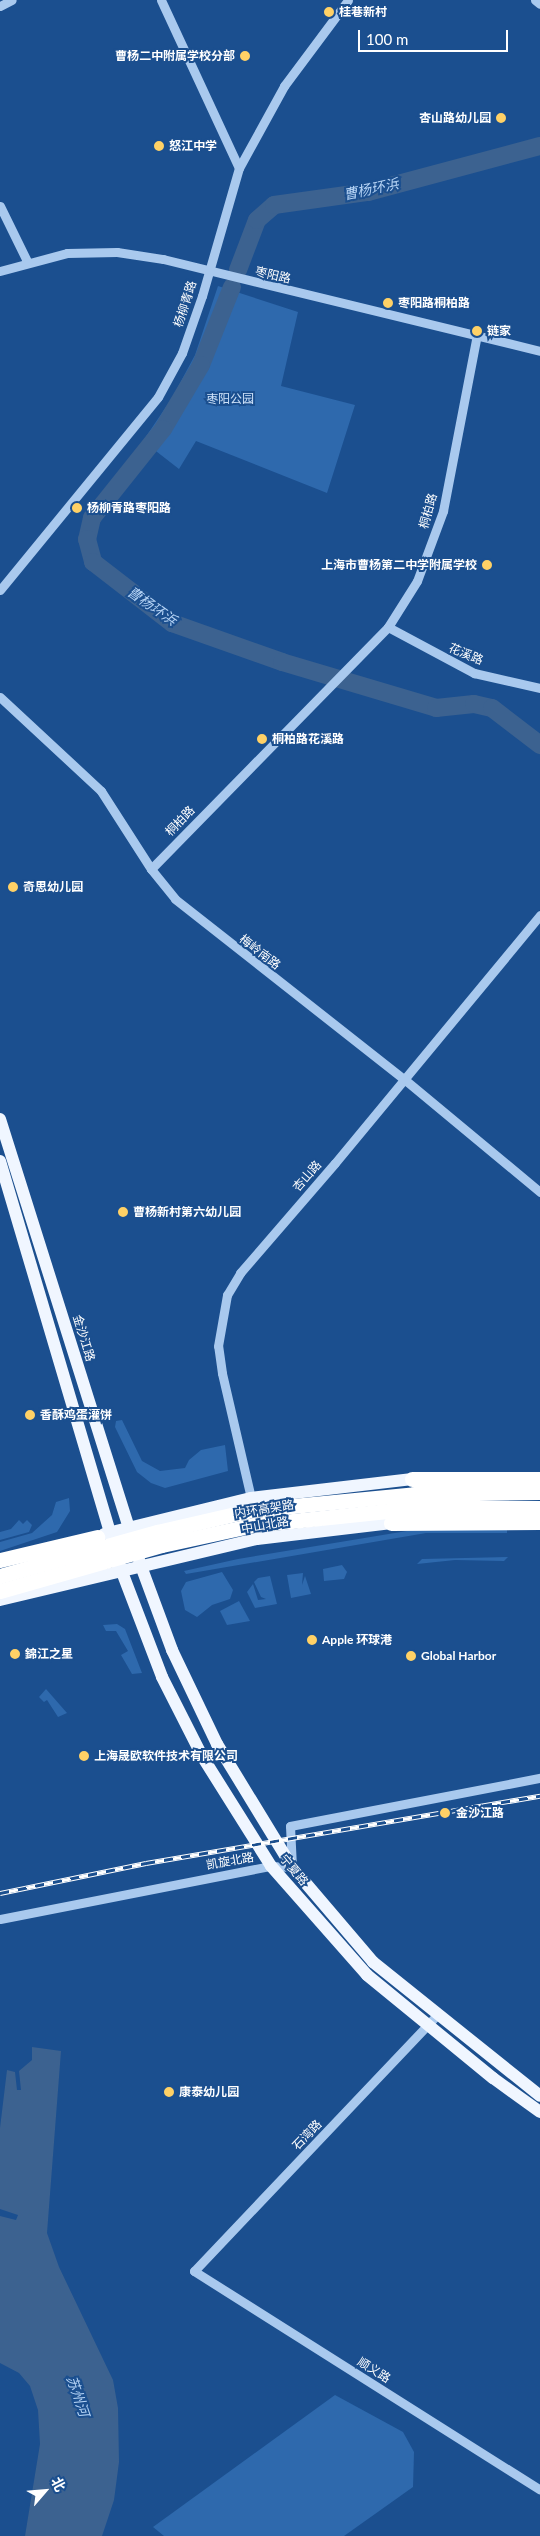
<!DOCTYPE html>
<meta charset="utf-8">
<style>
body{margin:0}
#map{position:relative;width:540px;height:2536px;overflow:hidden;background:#1b4f8f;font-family:Lato,"Noto Sans SC",sans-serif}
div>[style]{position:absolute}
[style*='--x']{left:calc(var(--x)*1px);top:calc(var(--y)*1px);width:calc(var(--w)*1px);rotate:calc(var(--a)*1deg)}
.green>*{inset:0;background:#2e69ad}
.water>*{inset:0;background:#3c6290}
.river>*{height:18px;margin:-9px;padding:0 9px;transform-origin:9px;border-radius:9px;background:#3c6290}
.minor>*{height:9px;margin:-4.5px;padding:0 4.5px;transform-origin:4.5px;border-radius:4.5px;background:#a9c9ee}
.major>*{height:12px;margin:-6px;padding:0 6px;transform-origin:6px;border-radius:6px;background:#f0f6ff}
.highway>*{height:15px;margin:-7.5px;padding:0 7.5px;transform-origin:7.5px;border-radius:7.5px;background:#fff}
.rail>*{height:5px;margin-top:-2.5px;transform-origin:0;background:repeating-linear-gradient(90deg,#1b4f8f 0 9px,#fff 0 18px);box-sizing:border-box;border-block:1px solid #fff}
.dots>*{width:14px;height:14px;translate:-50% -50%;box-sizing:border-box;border:2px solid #1b4f8f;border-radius:50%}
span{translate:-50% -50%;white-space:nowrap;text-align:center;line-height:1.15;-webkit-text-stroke:4px #1b4f8f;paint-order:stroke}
.poi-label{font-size:12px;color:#fff;font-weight:700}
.left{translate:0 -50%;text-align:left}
.right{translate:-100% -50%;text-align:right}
.street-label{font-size:12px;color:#fff}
.park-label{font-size:12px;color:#cfe3fa}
.water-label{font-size:14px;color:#b5d3f5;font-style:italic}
.north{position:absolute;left:20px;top:2466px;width:50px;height:50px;-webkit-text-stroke:4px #1b4f8f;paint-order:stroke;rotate:63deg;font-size:14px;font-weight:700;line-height:20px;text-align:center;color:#fff}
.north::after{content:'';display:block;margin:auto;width:18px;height:22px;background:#fff;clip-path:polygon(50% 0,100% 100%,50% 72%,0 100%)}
.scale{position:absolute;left:358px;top:30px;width:150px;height:22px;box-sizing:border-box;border:2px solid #fff;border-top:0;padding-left:6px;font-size:15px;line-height:18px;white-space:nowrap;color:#fff;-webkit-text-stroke:4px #1b4f8f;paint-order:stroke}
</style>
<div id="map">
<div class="green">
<i style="clip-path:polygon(218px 286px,298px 312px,281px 386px,355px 405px,327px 493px,196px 441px,179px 469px,143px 441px,172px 398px,195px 355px)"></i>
<i style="clip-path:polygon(122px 1420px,142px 1461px,160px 1471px,185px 1468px,189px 1460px,201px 1450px,225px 1445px,228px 1471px,165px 1488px,151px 1483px,137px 1472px,115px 1427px,116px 1421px)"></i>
<i style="clip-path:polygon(69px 1498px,70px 1511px,57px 1532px,0 1551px,0 1542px,32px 1533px,52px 1515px,56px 1502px)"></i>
<i style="clip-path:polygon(19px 1520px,23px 1524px,27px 1520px,32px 1525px,29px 1532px,0 1540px,0 1532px,11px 1529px)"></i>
<i style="clip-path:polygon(425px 1528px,507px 1528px,507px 1533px,426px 1533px,186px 1574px,184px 1571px,238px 1559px)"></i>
<i style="clip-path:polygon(508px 1557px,504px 1561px,455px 1560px,417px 1564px,422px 1559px)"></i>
<i style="clip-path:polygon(342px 1565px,347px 1572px,344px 1579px,324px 1581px,323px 1569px)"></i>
<i style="clip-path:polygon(222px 1572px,233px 1590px,230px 1599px,212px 1605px,197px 1617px,185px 1610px,181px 1591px,186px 1582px)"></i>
<i style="clip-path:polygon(303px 1573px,302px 1585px,305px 1576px,311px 1594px,291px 1598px,287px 1575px)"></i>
<i style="clip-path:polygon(270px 1576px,277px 1604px,255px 1608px,247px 1592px,253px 1584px,258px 1600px,266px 1599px,261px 1597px,254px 1582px,258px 1578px)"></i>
<i style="clip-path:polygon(239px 1601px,250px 1621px,227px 1625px,220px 1611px)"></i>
<i style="clip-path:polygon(117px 1624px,125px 1629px,142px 1673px,132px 1674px,121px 1655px,128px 1651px,116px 1631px,106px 1631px,103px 1625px)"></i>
<i style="clip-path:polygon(46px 1689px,67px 1713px,58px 1717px,47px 1700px,44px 1702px,39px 1697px)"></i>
<i style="clip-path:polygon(335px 2395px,403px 2432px,414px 2452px,413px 2487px,344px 2536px,164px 2536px,153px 2527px)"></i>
</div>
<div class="water">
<i style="clip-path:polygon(32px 2047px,61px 2051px,47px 2233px,59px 2267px,113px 2380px,118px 2408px,119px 2462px,114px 2500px,102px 2536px,25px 2536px,40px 2444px,38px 2410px,30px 2386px,19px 2373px,0 2363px,0 2216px,16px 2220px,18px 2215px,0 2209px,0 2128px,7px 2070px,15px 2072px,17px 2090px,21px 2090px,19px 2071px,32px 2060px)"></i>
</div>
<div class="river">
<i style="--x:238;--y:270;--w:53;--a:-69.2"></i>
<i style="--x:257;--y:220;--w:23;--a:-41"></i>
<i style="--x:274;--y:205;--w:95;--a:-7.9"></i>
<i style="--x:368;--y:192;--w:178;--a:-15"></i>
<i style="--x:232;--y:287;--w:84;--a:111.7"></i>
<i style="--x:201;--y:365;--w:74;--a:120.7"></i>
<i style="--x:163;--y:429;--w:114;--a:128.6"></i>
<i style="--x:92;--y:518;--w:22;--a:103"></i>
<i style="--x:87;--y:539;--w:24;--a:75"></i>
<i style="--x:93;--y:562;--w:100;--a:37.7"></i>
<i style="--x:172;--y:623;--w:117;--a:19.5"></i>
<i style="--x:282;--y:662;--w:161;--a:16.6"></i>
<i style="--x:436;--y:708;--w:38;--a:-6"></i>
<i style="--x:474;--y:704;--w:18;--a:13"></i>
<i style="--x:492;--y:708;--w:61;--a:37.6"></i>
</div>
<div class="minor">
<i style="--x:161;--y:0;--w:185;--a:65.1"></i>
<i style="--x:535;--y:0;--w:6;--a:39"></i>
<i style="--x:0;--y:6;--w:13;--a:-27"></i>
<i style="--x:0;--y:206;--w:61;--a:63.9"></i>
<i style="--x:0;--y:271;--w:69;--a:-15"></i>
<i style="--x:67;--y:253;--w:50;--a:-1.1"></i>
<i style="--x:117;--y:252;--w:47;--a:8.7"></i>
<i style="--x:163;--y:259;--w:388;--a:13.7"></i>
<i style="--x:0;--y:590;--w:249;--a:-50.7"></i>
<i style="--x:158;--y:397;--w:50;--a:-61.4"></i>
<i style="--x:182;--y:353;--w:60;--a:-70.7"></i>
<i style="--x:202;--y:296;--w:133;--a:-73.9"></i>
<i style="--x:239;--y:168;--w:94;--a:-61.2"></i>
<i style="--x:284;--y:86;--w:107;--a:-53.3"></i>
<i style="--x:388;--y:627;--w:98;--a:28.1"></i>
<i style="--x:474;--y:673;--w:68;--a:12.8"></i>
<i style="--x:0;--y:697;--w:138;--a:42.9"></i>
<i style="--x:101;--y:791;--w:93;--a:57.3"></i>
<i style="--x:151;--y:869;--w:38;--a:51"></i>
<i style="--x:175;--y:899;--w:291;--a:38.2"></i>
<i style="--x:404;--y:1079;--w:177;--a:39.7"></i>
<i style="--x:151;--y:869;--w:339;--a:-45.6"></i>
<i style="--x:388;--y:627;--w:54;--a:-57.8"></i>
<i style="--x:417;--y:581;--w:75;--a:-69.6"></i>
<i style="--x:443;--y:511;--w:179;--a:-79.1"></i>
<i style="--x:251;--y:1498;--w:128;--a:-103.1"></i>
<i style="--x:222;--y:1373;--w:27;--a:-98"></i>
<i style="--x:218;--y:1346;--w:52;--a:-80"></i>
<i style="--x:227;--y:1295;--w:26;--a:-59"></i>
<i style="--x:240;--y:1273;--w:145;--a:-49.2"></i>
<i style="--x:335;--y:1163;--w:322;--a:-50.4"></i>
<i style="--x:0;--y:1919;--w:276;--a:-11.1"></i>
<i style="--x:271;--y:1866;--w:21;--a:3"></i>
<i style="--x:292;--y:1867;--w:41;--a:-92.8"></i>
<i style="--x:290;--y:1826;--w:255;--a:-10.9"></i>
<i style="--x:437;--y:2015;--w:353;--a:133.5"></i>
<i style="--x:194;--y:2271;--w:409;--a:32.3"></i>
</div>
<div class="major">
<i style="--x:0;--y:1119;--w:469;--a:72.5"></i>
<i style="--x:141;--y:1566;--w:90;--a:69.7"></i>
<i style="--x:172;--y:1650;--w:104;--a:64.4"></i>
<i style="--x:217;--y:1744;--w:144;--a:58.6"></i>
<i style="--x:292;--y:1867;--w:125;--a:49.5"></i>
<i style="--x:373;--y:1962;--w:214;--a:38.7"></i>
<i style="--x:0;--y:1161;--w:429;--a:73.5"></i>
<i style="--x:122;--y:1572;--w:112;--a:69.1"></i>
<i style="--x:162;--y:1677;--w:89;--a:63.1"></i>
<i style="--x:202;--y:1756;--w:130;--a:57.9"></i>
<i style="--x:271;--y:1866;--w:145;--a:48.6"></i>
<i style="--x:367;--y:1975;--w:163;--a:39.3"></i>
<i style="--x:493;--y:2078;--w:58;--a:35.9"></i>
<i style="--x:104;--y:1534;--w:151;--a:-13.8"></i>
<i style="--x:251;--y:1498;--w:171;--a:-6.7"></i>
<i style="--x:0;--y:1600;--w:264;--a:-13.4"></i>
<i style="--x:257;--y:1539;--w:144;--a:-6.8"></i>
</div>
<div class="highway">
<i style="--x:412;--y:1479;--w:128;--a:0"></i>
<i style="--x:391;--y:1523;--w:149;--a:-0.4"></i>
<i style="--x:0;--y:1560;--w:100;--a:-13.3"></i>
<i style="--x:0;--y:1576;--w:163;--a:-15.7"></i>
<i style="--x:157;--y:1532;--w:98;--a:-13"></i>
<i style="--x:252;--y:1510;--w:163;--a:-5.6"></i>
<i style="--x:414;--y:1494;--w:126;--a:-0.9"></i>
<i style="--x:0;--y:1591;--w:168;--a:-15.9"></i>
<i style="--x:162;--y:1545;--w:94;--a:-12.3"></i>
<i style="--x:254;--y:1525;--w:163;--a:-6"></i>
<i style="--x:416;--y:1508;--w:124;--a:0"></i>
</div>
<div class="rail">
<i style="--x:0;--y:1893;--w:149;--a:-11.6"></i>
<i style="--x:146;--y:1863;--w:400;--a:-9.7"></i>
</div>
<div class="dots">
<i style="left:329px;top:12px;background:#ffd166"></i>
<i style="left:245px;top:56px;background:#ffd166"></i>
<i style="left:501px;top:118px;background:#ffd166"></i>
<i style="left:159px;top:146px;background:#ffd166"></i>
<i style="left:388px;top:303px;background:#ffd166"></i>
<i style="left:477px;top:331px;background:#ffd166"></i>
<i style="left:77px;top:508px;background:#ffd166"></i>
<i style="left:487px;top:565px;background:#ffd166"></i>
<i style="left:262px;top:739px;background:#ffd166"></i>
<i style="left:13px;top:887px;background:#ffd166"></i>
<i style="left:123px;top:1212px;background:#ffd166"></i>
<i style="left:30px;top:1415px;background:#ffd166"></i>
<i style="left:312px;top:1640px;background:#ffd166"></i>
<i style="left:15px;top:1654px;background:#ffd166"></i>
<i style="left:411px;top:1656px;background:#ffd166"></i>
<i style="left:84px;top:1756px;background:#ffd166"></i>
<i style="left:445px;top:1813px;background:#ffd166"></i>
<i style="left:169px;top:2092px;background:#ffd166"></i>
</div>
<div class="poi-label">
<span class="left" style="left:339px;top:12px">桂巷新村</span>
<span class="right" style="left:235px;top:56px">曹杨二中附属学校分部</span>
<span class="right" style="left:491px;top:118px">杏山路幼儿园</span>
<span class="left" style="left:169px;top:146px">怒江中学</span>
<span class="left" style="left:398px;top:303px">枣阳路桐柏路</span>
<span class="left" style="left:487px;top:331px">链家</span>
<span class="left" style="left:87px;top:508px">杨柳青路枣阳路</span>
<span class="right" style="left:477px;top:565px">上海市曹杨第二中学附属学校</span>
<span class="left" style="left:272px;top:739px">桐柏路花溪路</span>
<span class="left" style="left:23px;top:887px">奇思幼儿园</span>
<span class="left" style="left:133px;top:1212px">曹杨新村第六幼儿园</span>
<span class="left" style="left:40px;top:1415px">香酥鸡蛋灌饼</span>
<span class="left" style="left:322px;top:1640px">Apple 环球港</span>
<span class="left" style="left:25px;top:1654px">錦江之星</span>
<span class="left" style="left:421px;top:1656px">Global Harbor</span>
<span class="left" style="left:94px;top:1756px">上海晟欧软件技术有限公司</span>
<span class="left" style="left:456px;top:1813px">金沙江路</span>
<span class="left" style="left:179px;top:2092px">康泰幼儿园</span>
</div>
<div class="street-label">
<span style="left:273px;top:275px;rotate:13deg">枣阳路</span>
<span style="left:185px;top:304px;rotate:-72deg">杨柳青路</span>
<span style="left:428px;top:511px;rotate:-74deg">桐柏路</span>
<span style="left:466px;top:654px;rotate:23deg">花溪路</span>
<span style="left:180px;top:821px;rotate:-46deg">桐柏路</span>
<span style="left:260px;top:952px;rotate:38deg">梅岭南路</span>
<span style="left:307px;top:1176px;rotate:-49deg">杏山路</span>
<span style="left:84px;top:1338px;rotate:73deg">金沙江路</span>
<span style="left:264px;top:1509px;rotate:-9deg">内环高架路</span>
<span style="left:265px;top:1525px;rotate:-10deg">中山北路</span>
<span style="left:230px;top:1861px;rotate:-10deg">凯旋北路</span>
<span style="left:294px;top:1870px;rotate:50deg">宁夏路</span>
<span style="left:307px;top:2135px;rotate:-46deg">石湾路</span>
<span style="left:374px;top:2370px;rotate:32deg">顺义路</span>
</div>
<div class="park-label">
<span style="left:230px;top:399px">枣阳公园</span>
</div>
<div class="water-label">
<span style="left:371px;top:189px;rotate:-12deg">曹杨环浜</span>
<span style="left:152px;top:606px;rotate:35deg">曹杨环浜</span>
<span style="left:78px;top:2396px;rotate:71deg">苏州河</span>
</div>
<div class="north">北</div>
<div class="scale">100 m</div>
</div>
